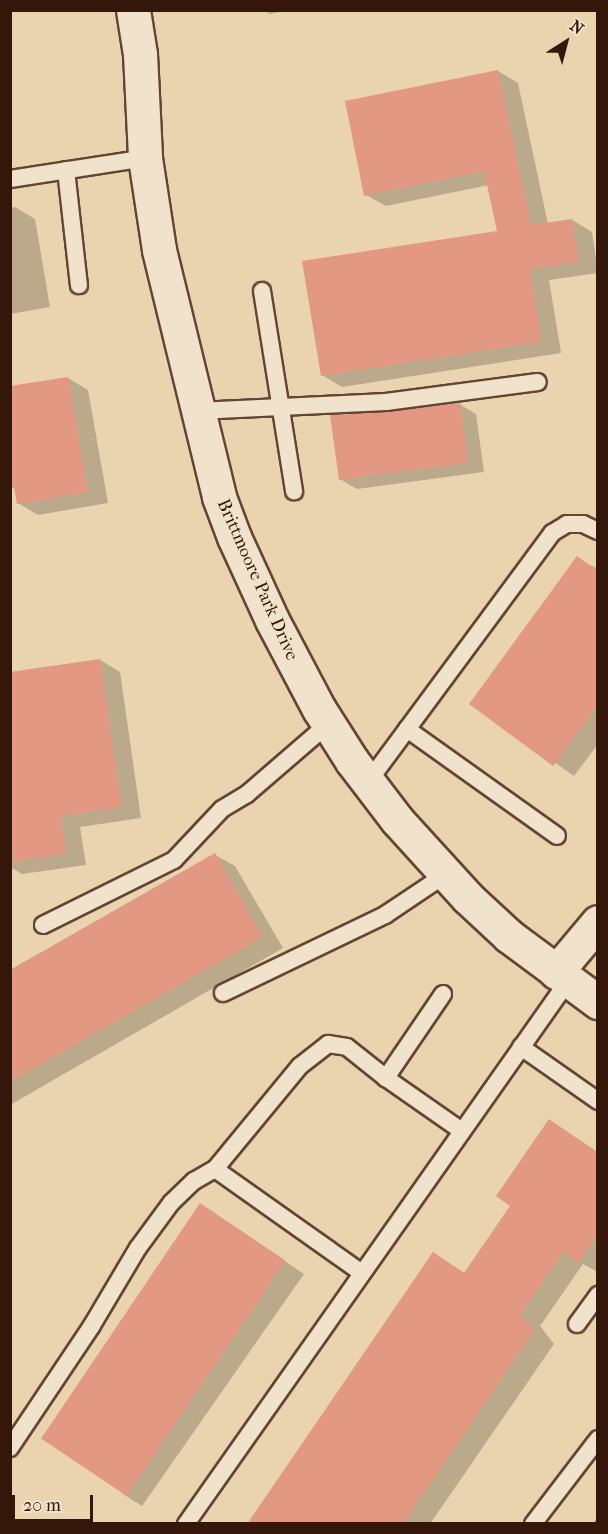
<!DOCTYPE html>
<style>
body{margin:0}
#map{position:relative;width:608px;height:1534px;overflow:hidden;background:#ead4af;font-family:"IM FELL French Canon",serif}
div>[style]{position:absolute}
[style*='--x']{left:calc(var(--x)*1px);top:calc(var(--y)*1px);width:calc(var(--w)*1px);rotate:calc(var(--a)*1deg)}
.shadow>*{inset:0;background:#0003}
.building>*{inset:0;background:#e29883;transform-origin:0 0}
.roads{filter:drop-shadow(2px 0 #624633) drop-shadow(-2px 0 #624633) drop-shadow(0 2px #624633) drop-shadow(0 -2px #624633)}
.service>*{height:16px;margin:-8px;padding:0 8px;transform-origin:8px;border-radius:8px;background:#f1e3cb}
.minor>*{height:33px;margin:-16.5px;padding:0 16.5px;transform-origin:16.5px;border-radius:16.5px;background:#f1e3cb}
.tertiary>*{height:33px;margin:-16.5px;padding:0 16.5px;transform-origin:16.5px;border-radius:16.5px;background:#f1e3cb}
span{translate:-50% -50%;white-space:nowrap;text-align:center;line-height:1.15;-webkit-text-stroke:5px #f1e3cb;paint-order:stroke}
.street-label{font-size:18px;color:#34170a}
.frame{position:absolute;inset:0;border:12px solid #34170a;pointer-events:none}
.north{position:absolute;left:536px;top:12px;width:60px;height:60px;-webkit-text-stroke:4px #f1e3cb;paint-order:stroke;rotate:36deg;font-size:16px;font-weight:700;line-height:24px;text-align:center;color:#34170a}
.north::after{content:'';display:block;margin:auto;width:21px;height:27px;background:#34170a;clip-path:polygon(50% 0,100% 100%,50% 72%,0 100%)}
.scale{position:absolute;left:12px;top:1495px;width:81px;height:27px;box-sizing:border-box;border:3px solid #34170a;border-top:0;padding-left:8px;font-size:18px;line-height:21px;white-space:nowrap;color:#34170a;-webkit-text-stroke:4px #f1e3cb;paint-order:stroke}
</style>
<div id="map">
<div class="shadow">
<i style="clip-path:polygon(264px 10px,290px 10px,269px 14px)"></i>
<i style="clip-path:polygon(498px 71px,518px 83px,548px 224px,572px 220px,592px 232px,598px 273px,549px 280px,561px 353px,342px 387px,322px 375px,498px 232px,489px 185px,386px 206px,366px 195px)"></i>
<i style="clip-path:polygon(15px 207px,35px 219px,50px 307px,10px 314px,10px 208px)"></i>
<i style="clip-path:polygon(68px 378px,88px 390px,108px 503px,38px 515px,18px 503px,16px 487px,10px 488px,10px 388px)"></i>
<i style="clip-path:polygon(459px 404px,476px 414px,484px 472px,357px 489px,340px 479px,387px 414px)"></i>
<i style="clip-path:polygon(577px 558px,598px 569px,598px 744px,574px 776px,471px 704px)"></i>
<i style="clip-path:polygon(100px 660px,120px 672px,141px 818px,80px 827px,86px 865px,22px 874px,10px 867px,10px 673px)"></i>
<i style="clip-path:polygon(215px 855px,235px 866px,283px 948px,10px 1105px,10px 972px)"></i>
<i style="clip-path:polygon(549px 1121px,598px 1152px,598px 1272px,583px 1264px,540px 1326px,554px 1344px,430px 1524px,249px 1524px,434px 1254px,466px 1274px,512px 1206px)"></i>
<i style="clip-path:polygon(200px 1204px,304px 1274px,142px 1506px,123px 1494px)"></i>
<i style="clip-path:polygon(598px 1516px,598px 1524px,592px 1524px)"></i>
</div>
<div class="building">
<i style="clip-path:polygon(498px 70px,531px 225px,572px 219px,579px 262px,530px 269px,541px 342px,321px 376px,302px 261px,497px 231px,484px 171px,364px 196px,345px 101px)"></i>
<i style="clip-path:polygon(68px 377px,88px 492px,17px 504px,10px 466px,10px 386px)"></i>
<i style="clip-path:polygon(460px 403px,468px 463px,339px 480px,330px 415px,387px 412px)"></i>
<i style="clip-path:polygon(577px 556px,597px 571px,597px 706px,553px 766px,469px 704px)"></i>
<i style="clip-path:polygon(100px 659px,122px 807px,61px 816px,66px 854px,10px 862px,10px 672px)"></i>
<i style="clip-path:polygon(215px 853px,263px 937px,10px 1082px,10px 970px)"></i>
<i style="clip-path:polygon(549px 1119px,597px 1152px,597px 1235px,579px 1263px,563px 1252px,521px 1314px,534px 1331px,403px 1524px,247px 1524px,433px 1252px,464px 1273px,510px 1206px,496px 1196px)"></i>
<i style="left:200px;top:1203px;width:103px;height:284px;rotate:34deg"></i>
</div>
<div class="roads">
<div class="service">
<i style="--x:66;--y:170;--w:116;--a:83.6"></i>
<i style="--x:10;--y:179;--w:137;--a:-8.8"></i>
<i style="--x:262;--y:291;--w:203;--a:80.9"></i>
<i style="--x:197;--y:411;--w:189;--a:-2.7"></i>
<i style="--x:386;--y:402;--w:153;--a:-7.5"></i>
<i style="--x:407;--y:729;--w:184;--a:35.5"></i>
<i style="--x:368;--y:782;--w:310;--a:-53.5"></i>
<i style="--x:552;--y:533;--w:17;--a:-31"></i>
<i style="--x:567;--y:524;--w:16;--a:0"></i>
<i style="--x:583;--y:524;--w:17;--a:25"></i>
<i style="--x:43;--y:925;--w:146;--a:-26.4"></i>
<i style="--x:174;--y:860;--w:70;--a:-46.7"></i>
<i style="--x:222;--y:809;--w:29;--a:-31"></i>
<i style="--x:247;--y:794;--w:107;--a:-40.8"></i>
<i style="--x:223;--y:993;--w:180;--a:-25.7"></i>
<i style="--x:385;--y:915;--w:73;--a:-33.9"></i>
<i style="--x:443;--y:994;--w:102;--a:124.2"></i>
<i style="--x:386;--y:1078;--w:93;--a:34.9"></i>
<i style="--x:521;--y:1047;--w:94;--a:35"></i>
<i style="--x:215;--y:1169;--w:134;--a:-50.5"></i>
<i style="--x:300;--y:1066;--w:36;--a:-38"></i>
<i style="--x:328;--y:1044;--w:19;--a:9"></i>
<i style="--x:347;--y:1047;--w:50;--a:38.5"></i>
<i style="--x:577;--y:1324;--w:36;--a:-54"></i>
<i style="--x:10;--y:1448;--w:146;--a:-56.2"></i>
<i style="--x:91;--y:1327;--w:92;--a:-59.3"></i>
<i style="--x:138;--y:1248;--w:56;--a:-53.7"></i>
<i style="--x:171;--y:1203;--w:32;--a:-44"></i>
<i style="--x:194;--y:1181;--w:24;--a:-30"></i>
<i style="--x:215;--y:1169;--w:180;--a:35.3"></i>
<i style="--x:186;--y:1524;--w:664;--a:-54.87"></i>
<i style="--x:533;--y:1524;--w:107;--a:-52.6"></i>
</div>
<div class="minor">
<i style="--x:556;--y:972;--w:65;--a:-50"></i>
</div>
<div class="tertiary">
<i style="--x:133;--y:10;--w:45;--a:81"></i>
<i style="--x:140;--y:54;--w:104;--a:87.2"></i>
<i style="--x:145;--y:158;--w:93;--a:81.3"></i>
<i style="--x:159;--y:250;--w:254;--a:76.3"></i>
<i style="--x:219;--y:497;--w:43;--a:69.4"></i>
<i style="--x:234;--y:537;--w:91;--a:65.4"></i>
<i style="--x:272;--y:620;--w:101;--a:62.2"></i>
<i style="--x:319;--y:709;--w:62;--a:57.6"></i>
<i style="--x:352;--y:761;--w:74;--a:52.7"></i>
<i style="--x:397;--y:820;--w:105;--a:47.7"></i>
<i style="--x:468;--y:898;--w:56;--a:42.8"></i>
<i style="--x:509;--y:936;--w:111;--a:36.6"></i>
</div>
</div>
<div class="street-label">
<span style="left:257px;top:580px;rotate:66deg">Brittmoore Park Drive</span>
</div>
<div class="frame"></div>
<div class="north">N</div>
<div class="scale">20 m</div>
</div>
